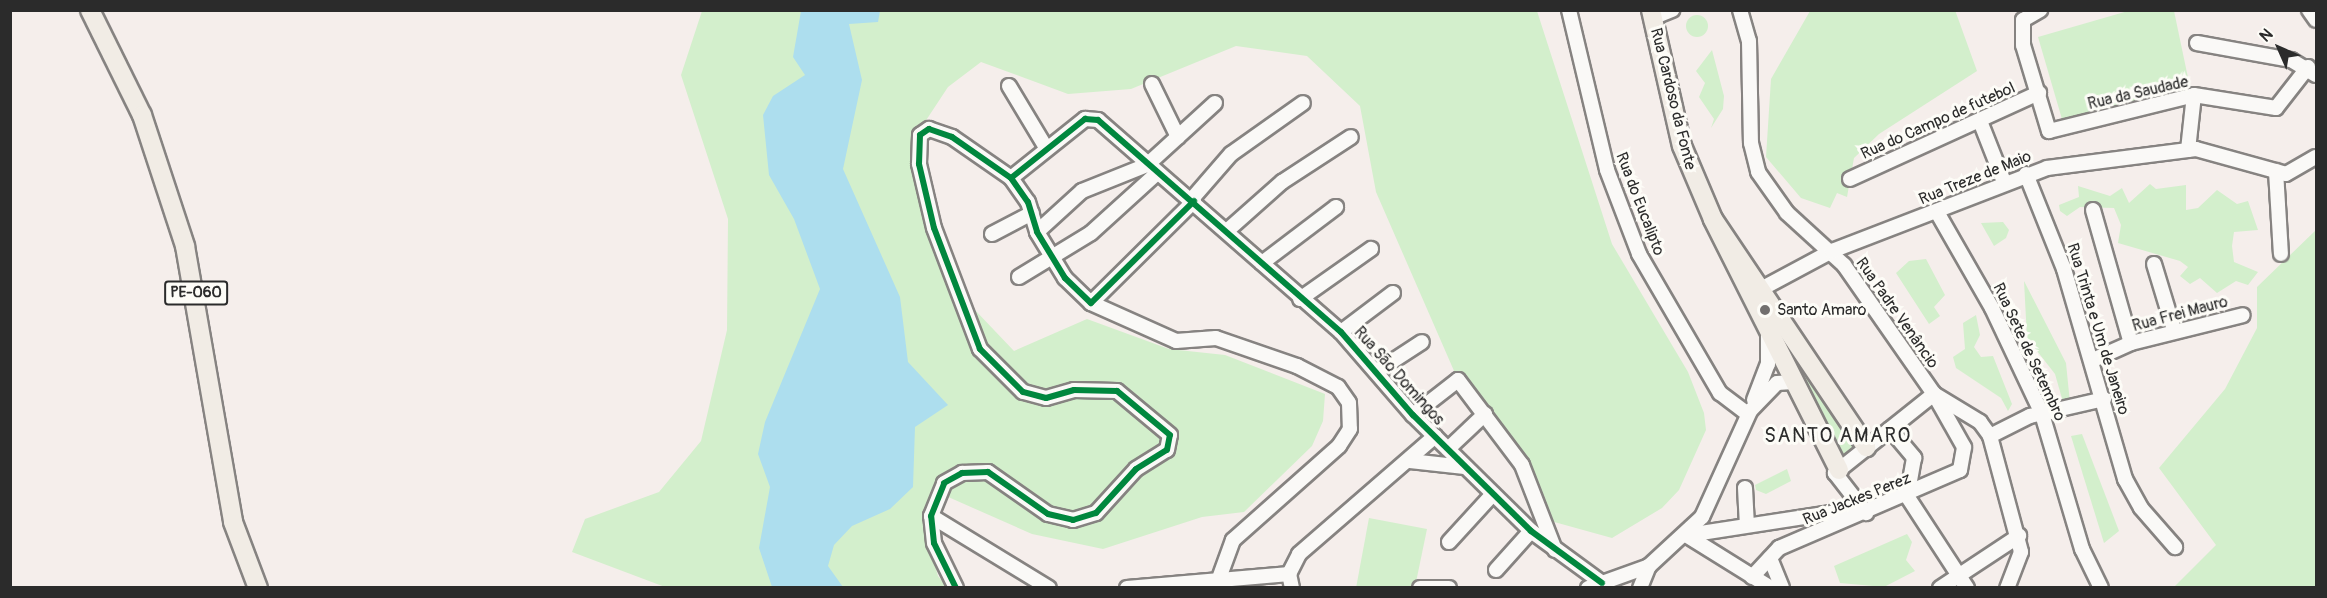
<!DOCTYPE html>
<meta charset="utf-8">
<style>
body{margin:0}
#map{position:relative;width:2327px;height:598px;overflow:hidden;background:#f5eeeb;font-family:Pangolin,sans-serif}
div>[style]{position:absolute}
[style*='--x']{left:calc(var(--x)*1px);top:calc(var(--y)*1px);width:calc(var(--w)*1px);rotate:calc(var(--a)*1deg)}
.green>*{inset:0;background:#d3efcc}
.round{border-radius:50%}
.water>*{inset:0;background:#addeee}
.roads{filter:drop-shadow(2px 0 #868381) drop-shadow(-2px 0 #868381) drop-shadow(0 2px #868381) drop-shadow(0 -2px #868381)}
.minor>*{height:14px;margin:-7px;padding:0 7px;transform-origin:7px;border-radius:7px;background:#faf9f7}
.major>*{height:18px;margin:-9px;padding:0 9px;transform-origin:9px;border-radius:9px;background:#f1ece5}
.cycleway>*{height:6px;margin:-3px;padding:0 3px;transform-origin:3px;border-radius:3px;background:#00873e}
.dots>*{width:16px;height:16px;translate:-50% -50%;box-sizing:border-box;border:3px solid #fdfcf7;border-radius:50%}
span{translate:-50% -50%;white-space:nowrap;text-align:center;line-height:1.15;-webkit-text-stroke:6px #fdfcf7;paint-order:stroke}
.shield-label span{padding:2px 4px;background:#fdfcf7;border:2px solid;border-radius:4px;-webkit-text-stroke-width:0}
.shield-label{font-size:15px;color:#2b2b2b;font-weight:700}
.street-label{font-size:16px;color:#2b2b2b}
.poi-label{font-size:16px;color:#2b2b2b}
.left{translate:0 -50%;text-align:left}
.quarter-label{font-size:20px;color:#2b2b2b;letter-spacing:1.5px}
.frame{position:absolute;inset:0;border:12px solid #2b2b2b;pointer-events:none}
.north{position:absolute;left:2249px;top:18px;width:60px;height:60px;-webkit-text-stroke:4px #fdfcf7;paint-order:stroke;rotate:315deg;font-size:16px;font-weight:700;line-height:24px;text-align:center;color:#2b2b2b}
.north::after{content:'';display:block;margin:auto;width:21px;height:27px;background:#2b2b2b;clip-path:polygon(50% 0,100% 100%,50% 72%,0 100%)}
</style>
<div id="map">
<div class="green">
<i style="clip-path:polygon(702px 11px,1537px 11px,1612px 244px,1688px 372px,1704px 413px,1706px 430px,1679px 490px,1662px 508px,1612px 538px,1547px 520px,1522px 465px,1458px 380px,1376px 192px,1360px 106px,1307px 56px,1236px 46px,1131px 89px,1068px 94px,981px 62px,948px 87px,917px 134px,930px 218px,974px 309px,1014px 351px,1087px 319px,1169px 349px,1225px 355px,1325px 394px,1323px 421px,1312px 446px,1244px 512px,1202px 517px,1103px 549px,1032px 534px,946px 496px,925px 529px,938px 576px,947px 587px,665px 587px,572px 552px,585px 519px,659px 492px,701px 441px,727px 330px,728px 219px,681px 75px)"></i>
<i style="clip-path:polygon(1810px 11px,1955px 10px,1977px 71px,1879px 134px,1854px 158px,1847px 197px,1837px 193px,1830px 208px,1801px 198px,1766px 157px,1771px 79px)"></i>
<i style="clip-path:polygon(2128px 11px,2174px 11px,2191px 92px,2064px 126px,2038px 37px)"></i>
<i class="round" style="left:1686px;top:15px;width:22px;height:22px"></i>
<i style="clip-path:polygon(1712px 50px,1724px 96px,1723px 109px,1711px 128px,1714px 119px,1699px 97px,1705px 83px,1696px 71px)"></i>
<i style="clip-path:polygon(2150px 184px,2156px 189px,2186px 185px,2186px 210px,2198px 208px,2217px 190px,2237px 204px,2248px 201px,2258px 230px,2234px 232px,2232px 246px,2234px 262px,2258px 272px,2248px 285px,2236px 281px,2217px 293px,2200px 278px,2190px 284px,2180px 276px,2188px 267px,2180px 261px,2118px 243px,2121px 225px,2114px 208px,2080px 207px,2067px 216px,2060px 211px,2059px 205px,2079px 197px,2078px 186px,2110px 196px,2122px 188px,2129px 203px)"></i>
<i style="clip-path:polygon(2003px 222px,2009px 230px,2006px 238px,1994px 246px,1981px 223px)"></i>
<i style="clip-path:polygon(2316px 230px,2316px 587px,2174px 587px,2216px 545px,2159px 468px,2225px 389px,2257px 328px,2257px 287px)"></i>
<i style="clip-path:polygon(1926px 259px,1945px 295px,1934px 307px,1940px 316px,1929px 324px,1896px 273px,1909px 261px)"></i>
<i style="clip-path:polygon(2024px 281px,2066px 363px,2070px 403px,2063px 402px,2055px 374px,2027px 338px)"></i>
<i style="clip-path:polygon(1760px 307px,1859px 445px,1843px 460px)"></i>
<i style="clip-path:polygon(1976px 315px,1980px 335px,1974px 347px,1981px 357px,1993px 356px,2012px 404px,2008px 411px,2001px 398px,1956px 368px,1953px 357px,1965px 349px,1963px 323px)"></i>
<i style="clip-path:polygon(2082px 434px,2119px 531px,2104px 543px,2071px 436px)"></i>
<i style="clip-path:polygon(1787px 469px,1791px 481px,1766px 494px,1756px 490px,1755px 485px)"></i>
<i style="clip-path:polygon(1369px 518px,1427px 529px,1415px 587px,1356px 588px)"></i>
<i style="clip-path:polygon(1907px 534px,1912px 542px,1906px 560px,1915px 571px,1884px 587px,1840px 583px,1834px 566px)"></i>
</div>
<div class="water">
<i style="clip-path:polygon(801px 11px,880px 11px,878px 22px,849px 24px,862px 80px,843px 169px,900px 297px,908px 362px,948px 405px,915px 427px,913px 487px,890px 509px,852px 526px,834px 545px,828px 566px,843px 587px,772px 587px,759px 548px,770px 487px,758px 454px,765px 422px,820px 289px,794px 219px,769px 175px,763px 115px,773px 96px,805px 75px,793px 57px)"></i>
</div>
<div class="roads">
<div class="minor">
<i style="--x:1569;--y:10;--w:164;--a:76.6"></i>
<i style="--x:1607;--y:170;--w:90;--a:69.1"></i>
<i style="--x:1639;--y:254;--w:161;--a:59.8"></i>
<i style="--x:1720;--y:393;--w:35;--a:37"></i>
<i style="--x:1740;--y:10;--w:32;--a:74"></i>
<i style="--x:1749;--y:41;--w:102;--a:88.9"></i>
<i style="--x:1751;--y:143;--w:30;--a:76"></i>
<i style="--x:1758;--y:172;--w:50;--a:54.7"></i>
<i style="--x:1787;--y:213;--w:77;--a:42.4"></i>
<i style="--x:1844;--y:265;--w:157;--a:55.1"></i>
<i style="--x:1934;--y:394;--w:127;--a:141.4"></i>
<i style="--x:1835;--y:473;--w:51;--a:52.2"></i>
<i style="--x:2309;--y:10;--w:12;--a:55"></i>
<i style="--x:1652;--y:18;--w:22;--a:-22"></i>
<i style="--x:2023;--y:20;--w:25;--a:90"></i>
<i style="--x:2023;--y:45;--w:90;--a:73.2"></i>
<i style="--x:2049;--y:131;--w:149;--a:-13.9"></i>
<i style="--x:2194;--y:95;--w:83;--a:9"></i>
<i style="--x:2276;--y:108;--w:52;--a:-52"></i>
<i style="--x:2023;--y:20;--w:20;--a:-30"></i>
<i style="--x:2197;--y:43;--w:96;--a:10.3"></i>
<i style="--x:2291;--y:60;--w:29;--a:31"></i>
<i style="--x:1152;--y:84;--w:59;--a:63.9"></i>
<i style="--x:1009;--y:86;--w:70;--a:59"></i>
<i style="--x:1980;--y:121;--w:66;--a:68.5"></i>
<i style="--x:2188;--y:150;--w:55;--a:-83.8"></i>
<i style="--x:2276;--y:171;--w:83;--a:86.6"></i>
<i style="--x:2026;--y:174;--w:102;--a:68.2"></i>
<i style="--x:2064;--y:269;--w:219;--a:73.8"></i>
<i style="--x:2125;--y:479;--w:33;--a:61"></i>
<i style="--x:2141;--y:508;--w:52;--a:48.9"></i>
<i style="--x:1011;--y:178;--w:95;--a:-38.6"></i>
<i style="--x:1085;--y:119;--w:13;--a:4"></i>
<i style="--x:1098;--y:120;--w:322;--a:41.1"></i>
<i style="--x:1341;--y:332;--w:110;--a:49.1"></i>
<i style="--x:1413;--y:415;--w:165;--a:44.5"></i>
<i style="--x:1531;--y:531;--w:88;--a:36.2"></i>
<i style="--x:1850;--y:179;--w:208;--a:-24.5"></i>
<i style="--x:1191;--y:200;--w:61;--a:-49"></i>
<i style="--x:1231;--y:154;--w:88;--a:-35.3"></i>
<i style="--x:2093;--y:210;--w:138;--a:74.1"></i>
<i style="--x:1937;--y:212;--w:111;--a:60.2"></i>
<i style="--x:1992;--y:308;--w:117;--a:64.7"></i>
<i style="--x:2042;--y:414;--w:141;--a:73.5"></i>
<i style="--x:2082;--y:549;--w:43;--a:64"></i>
<i style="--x:1229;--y:229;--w:71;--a:-41.6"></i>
<i style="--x:1282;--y:182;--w:82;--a:-33.1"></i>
<i style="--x:1037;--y:232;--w:61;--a:-42.3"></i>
<i style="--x:1082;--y:191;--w:70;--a:-21.8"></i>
<i style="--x:1147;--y:165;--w:92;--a:-42.4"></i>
<i style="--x:992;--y:234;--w:45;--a:-27.7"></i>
<i style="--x:1262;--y:263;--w:93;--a:-37.1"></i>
<i style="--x:2154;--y:264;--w:69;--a:73.1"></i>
<i style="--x:1019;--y:277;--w:84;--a:-31.4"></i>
<i style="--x:1091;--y:233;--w:88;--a:-42.2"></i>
<i style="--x:1761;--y:289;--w:81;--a:-28.2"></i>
<i style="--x:1832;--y:251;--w:230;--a:-21.1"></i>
<i style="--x:2047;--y:168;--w:150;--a:-7.3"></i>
<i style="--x:2196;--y:149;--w:93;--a:15.5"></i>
<i style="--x:2286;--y:174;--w:34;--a:-30"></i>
<i style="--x:1300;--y:299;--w:87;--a:-35.2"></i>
<i style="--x:1091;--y:303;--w:93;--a:24.1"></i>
<i style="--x:1176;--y:341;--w:40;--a:-4.3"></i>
<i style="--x:1216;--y:338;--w:86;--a:19.1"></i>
<i style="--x:1297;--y:366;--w:46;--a:27.1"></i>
<i style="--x:1338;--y:387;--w:19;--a:55"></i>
<i style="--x:1349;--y:403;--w:26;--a:88"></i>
<i style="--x:1350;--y:429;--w:20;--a:123"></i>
<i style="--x:1339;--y:446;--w:142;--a:138.4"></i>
<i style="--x:1233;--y:540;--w:38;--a:110"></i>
<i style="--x:1341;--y:332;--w:65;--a:-36.9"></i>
<i style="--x:2093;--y:360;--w:42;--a:-24.1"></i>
<i style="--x:2131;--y:343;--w:115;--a:-14"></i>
<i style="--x:1379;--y:370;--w:51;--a:-33.1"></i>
<i style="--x:1934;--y:394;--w:54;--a:31.3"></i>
<i style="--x:1980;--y:422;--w:17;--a:54"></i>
<i style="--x:1990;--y:436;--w:120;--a:75"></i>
<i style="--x:2021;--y:552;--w:39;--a:111"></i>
<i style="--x:1754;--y:400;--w:39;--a:-69"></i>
<i style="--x:1768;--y:364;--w:28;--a:-90"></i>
<i style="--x:1413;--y:415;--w:57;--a:-37.9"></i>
<i style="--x:1458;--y:380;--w:106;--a:53"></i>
<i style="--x:1522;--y:465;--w:91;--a:68.8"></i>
<i style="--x:1890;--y:429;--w:38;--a:50"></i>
<i style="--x:1914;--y:458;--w:39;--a:100"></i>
<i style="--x:1907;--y:496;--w:110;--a:56.9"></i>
<i style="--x:1990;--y:436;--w:45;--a:-26.6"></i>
<i style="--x:2030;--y:416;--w:76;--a:-12.9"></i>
<i style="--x:1448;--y:449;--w:51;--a:-43.4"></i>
<i style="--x:1410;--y:461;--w:55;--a:6.2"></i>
<i style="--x:1745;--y:488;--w:35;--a:87"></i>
<i style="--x:931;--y:516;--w:138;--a:31.4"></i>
<i style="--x:1686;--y:535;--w:100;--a:31.9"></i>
<i style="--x:1688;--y:535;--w:176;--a:-8.8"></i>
<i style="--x:1449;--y:542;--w:65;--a:-47.5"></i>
<i style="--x:1770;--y:558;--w:32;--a:68"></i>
<i style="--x:1496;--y:570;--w:52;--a:-48.1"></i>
<i style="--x:1752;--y:577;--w:40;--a:-47"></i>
<i style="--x:1779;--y:548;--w:197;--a:-23.3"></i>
<i style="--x:1960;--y:470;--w:23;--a:-80"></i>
<i style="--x:1964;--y:447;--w:61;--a:-119.5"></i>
<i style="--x:956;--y:588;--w:50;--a:-116.1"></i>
<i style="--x:934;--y:543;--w:27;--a:-96"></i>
<i style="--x:931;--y:516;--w:35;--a:-68"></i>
<i style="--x:944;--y:483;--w:21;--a:-29"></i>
<i style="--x:962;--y:473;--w:26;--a:-2"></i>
<i style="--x:988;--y:472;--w:73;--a:35"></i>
<i style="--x:1048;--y:514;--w:26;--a:13"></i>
<i style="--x:1073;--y:520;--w:24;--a:-17"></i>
<i style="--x:1096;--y:513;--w:59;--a:-47.7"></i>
<i style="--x:1136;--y:469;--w:36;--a:-32"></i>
<i style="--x:1167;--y:450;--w:15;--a:-79"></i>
<i style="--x:1170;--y:435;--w:69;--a:-140.3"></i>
<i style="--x:1117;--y:391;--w:43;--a:-178.7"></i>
<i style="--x:1074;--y:390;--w:29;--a:164"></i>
<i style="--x:1046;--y:398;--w:24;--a:-165"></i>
<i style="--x:1023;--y:392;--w:61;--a:-135"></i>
<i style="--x:980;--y:349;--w:129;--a:-110.8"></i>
<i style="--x:934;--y:228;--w:66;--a:-103.2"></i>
<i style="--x:919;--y:164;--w:29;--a:-88"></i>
<i style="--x:920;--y:135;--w:11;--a:-34"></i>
<i style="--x:929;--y:129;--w:24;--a:19"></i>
<i style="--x:952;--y:137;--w:72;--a:34.8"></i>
<i style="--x:1011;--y:178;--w:29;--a:55"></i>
<i style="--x:1028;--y:202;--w:31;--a:73"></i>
<i style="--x:1037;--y:232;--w:54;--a:58.7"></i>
<i style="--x:1065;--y:278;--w:36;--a:44"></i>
<i style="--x:1091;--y:303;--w:145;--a:-44.7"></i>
<i style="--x:1127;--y:588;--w:163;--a:-4.9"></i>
<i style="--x:1292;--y:588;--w:14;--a:-102"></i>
<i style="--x:1289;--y:574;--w:22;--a:-63"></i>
<i style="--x:1299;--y:554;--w:180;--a:-40.9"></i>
<i style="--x:1420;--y:588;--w:29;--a:0"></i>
<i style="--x:1588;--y:588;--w:65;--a:-19.8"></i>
<i style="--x:1640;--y:588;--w:24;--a:-68"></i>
<i style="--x:1649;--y:566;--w:72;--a:-42.8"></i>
<i style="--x:1702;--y:517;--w:116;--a:-65.6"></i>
<i style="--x:1750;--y:411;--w:39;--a:-46"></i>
<i style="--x:1777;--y:383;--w:17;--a:-3"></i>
<i style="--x:1940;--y:588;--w:95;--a:-33.4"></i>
</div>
<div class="major">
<i style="--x:90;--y:10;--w:117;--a:63.7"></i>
<i style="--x:142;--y:115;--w:138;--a:71.8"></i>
<i style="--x:185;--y:246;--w:280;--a:80.1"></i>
<i style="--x:233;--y:522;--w:71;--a:69.3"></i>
<i style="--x:1651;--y:10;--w:139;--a:77.2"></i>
<i style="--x:1682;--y:146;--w:79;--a:67"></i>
<i style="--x:1839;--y:470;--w:281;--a:-116.7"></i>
<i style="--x:1713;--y:219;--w:275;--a:56.1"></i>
</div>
</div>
<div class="cycleway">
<i style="--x:1011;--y:178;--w:95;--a:-38.6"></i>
<i style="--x:1085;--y:119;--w:13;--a:4"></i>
<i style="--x:1098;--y:120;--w:322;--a:41.1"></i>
<i style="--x:1341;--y:332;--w:110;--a:49.1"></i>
<i style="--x:1413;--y:415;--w:165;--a:44.5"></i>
<i style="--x:1531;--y:531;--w:88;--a:36.2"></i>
<i style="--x:956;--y:588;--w:50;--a:-116.1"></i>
<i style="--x:934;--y:543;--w:27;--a:-96"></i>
<i style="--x:931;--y:516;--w:35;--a:-68"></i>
<i style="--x:944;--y:483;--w:21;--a:-29"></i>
<i style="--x:962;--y:473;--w:26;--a:-2"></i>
<i style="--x:988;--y:472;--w:73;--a:35"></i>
<i style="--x:1048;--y:514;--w:26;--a:13"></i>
<i style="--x:1073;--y:520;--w:24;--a:-17"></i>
<i style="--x:1096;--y:513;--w:59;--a:-47.7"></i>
<i style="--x:1136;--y:469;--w:36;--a:-32"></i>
<i style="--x:1167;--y:450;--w:15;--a:-79"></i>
<i style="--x:1170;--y:435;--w:69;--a:-140.3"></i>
<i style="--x:1117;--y:391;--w:43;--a:-178.7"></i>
<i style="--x:1074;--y:390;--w:29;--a:164"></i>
<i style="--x:1046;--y:398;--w:24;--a:-165"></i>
<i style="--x:1023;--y:392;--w:61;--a:-135"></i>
<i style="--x:980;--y:349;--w:129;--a:-110.8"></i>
<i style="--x:934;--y:228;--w:66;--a:-103.2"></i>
<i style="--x:919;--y:164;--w:29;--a:-88"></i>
<i style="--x:920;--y:135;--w:11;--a:-34"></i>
<i style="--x:929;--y:129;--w:24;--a:19"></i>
<i style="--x:952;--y:137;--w:72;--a:34.8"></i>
<i style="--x:1011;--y:178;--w:29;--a:55"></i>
<i style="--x:1028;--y:202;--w:31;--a:73"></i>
<i style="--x:1037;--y:232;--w:54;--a:58.7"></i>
<i style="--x:1065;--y:278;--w:36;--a:44"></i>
<i style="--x:1091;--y:303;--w:145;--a:-44.7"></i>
</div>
<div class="dots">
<i style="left:1765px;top:310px;background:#726f6e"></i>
</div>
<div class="shield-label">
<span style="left:196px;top:293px">PE-060</span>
</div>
<div class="street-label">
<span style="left:2138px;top:93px;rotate:-13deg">Rua da Saudade</span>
<span style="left:1673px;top:99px;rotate:76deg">Rua Cardoso da Fonte</span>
<span style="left:1938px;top:121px;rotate:-24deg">Rua do Campo de futebol</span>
<span style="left:1975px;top:178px;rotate:-22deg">Rua Treze de Maio</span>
<span style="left:1640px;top:204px;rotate:69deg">Rua do Eucalipto</span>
<span style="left:1897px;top:313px;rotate:55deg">Rua Padre Venâncio</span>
<span style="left:2180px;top:314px;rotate:-15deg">Rua Frei Mauro</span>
<span style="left:2098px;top:329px;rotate:73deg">Rua Trinta e Um de Janeiro</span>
<span style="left:2029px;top:352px;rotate:65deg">Rua Sete de Setembro</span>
<span style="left:1399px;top:376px;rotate:48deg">Rua São Domingos</span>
<span style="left:1857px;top:499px;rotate:-22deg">Rua Jackes Perez</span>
</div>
<div class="poi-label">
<span class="left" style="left:1777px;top:310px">Santo Amaro</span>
</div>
<div class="quarter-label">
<span style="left:1838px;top:435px">SANTO AMARO</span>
</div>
<div class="frame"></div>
<div class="north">N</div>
</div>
